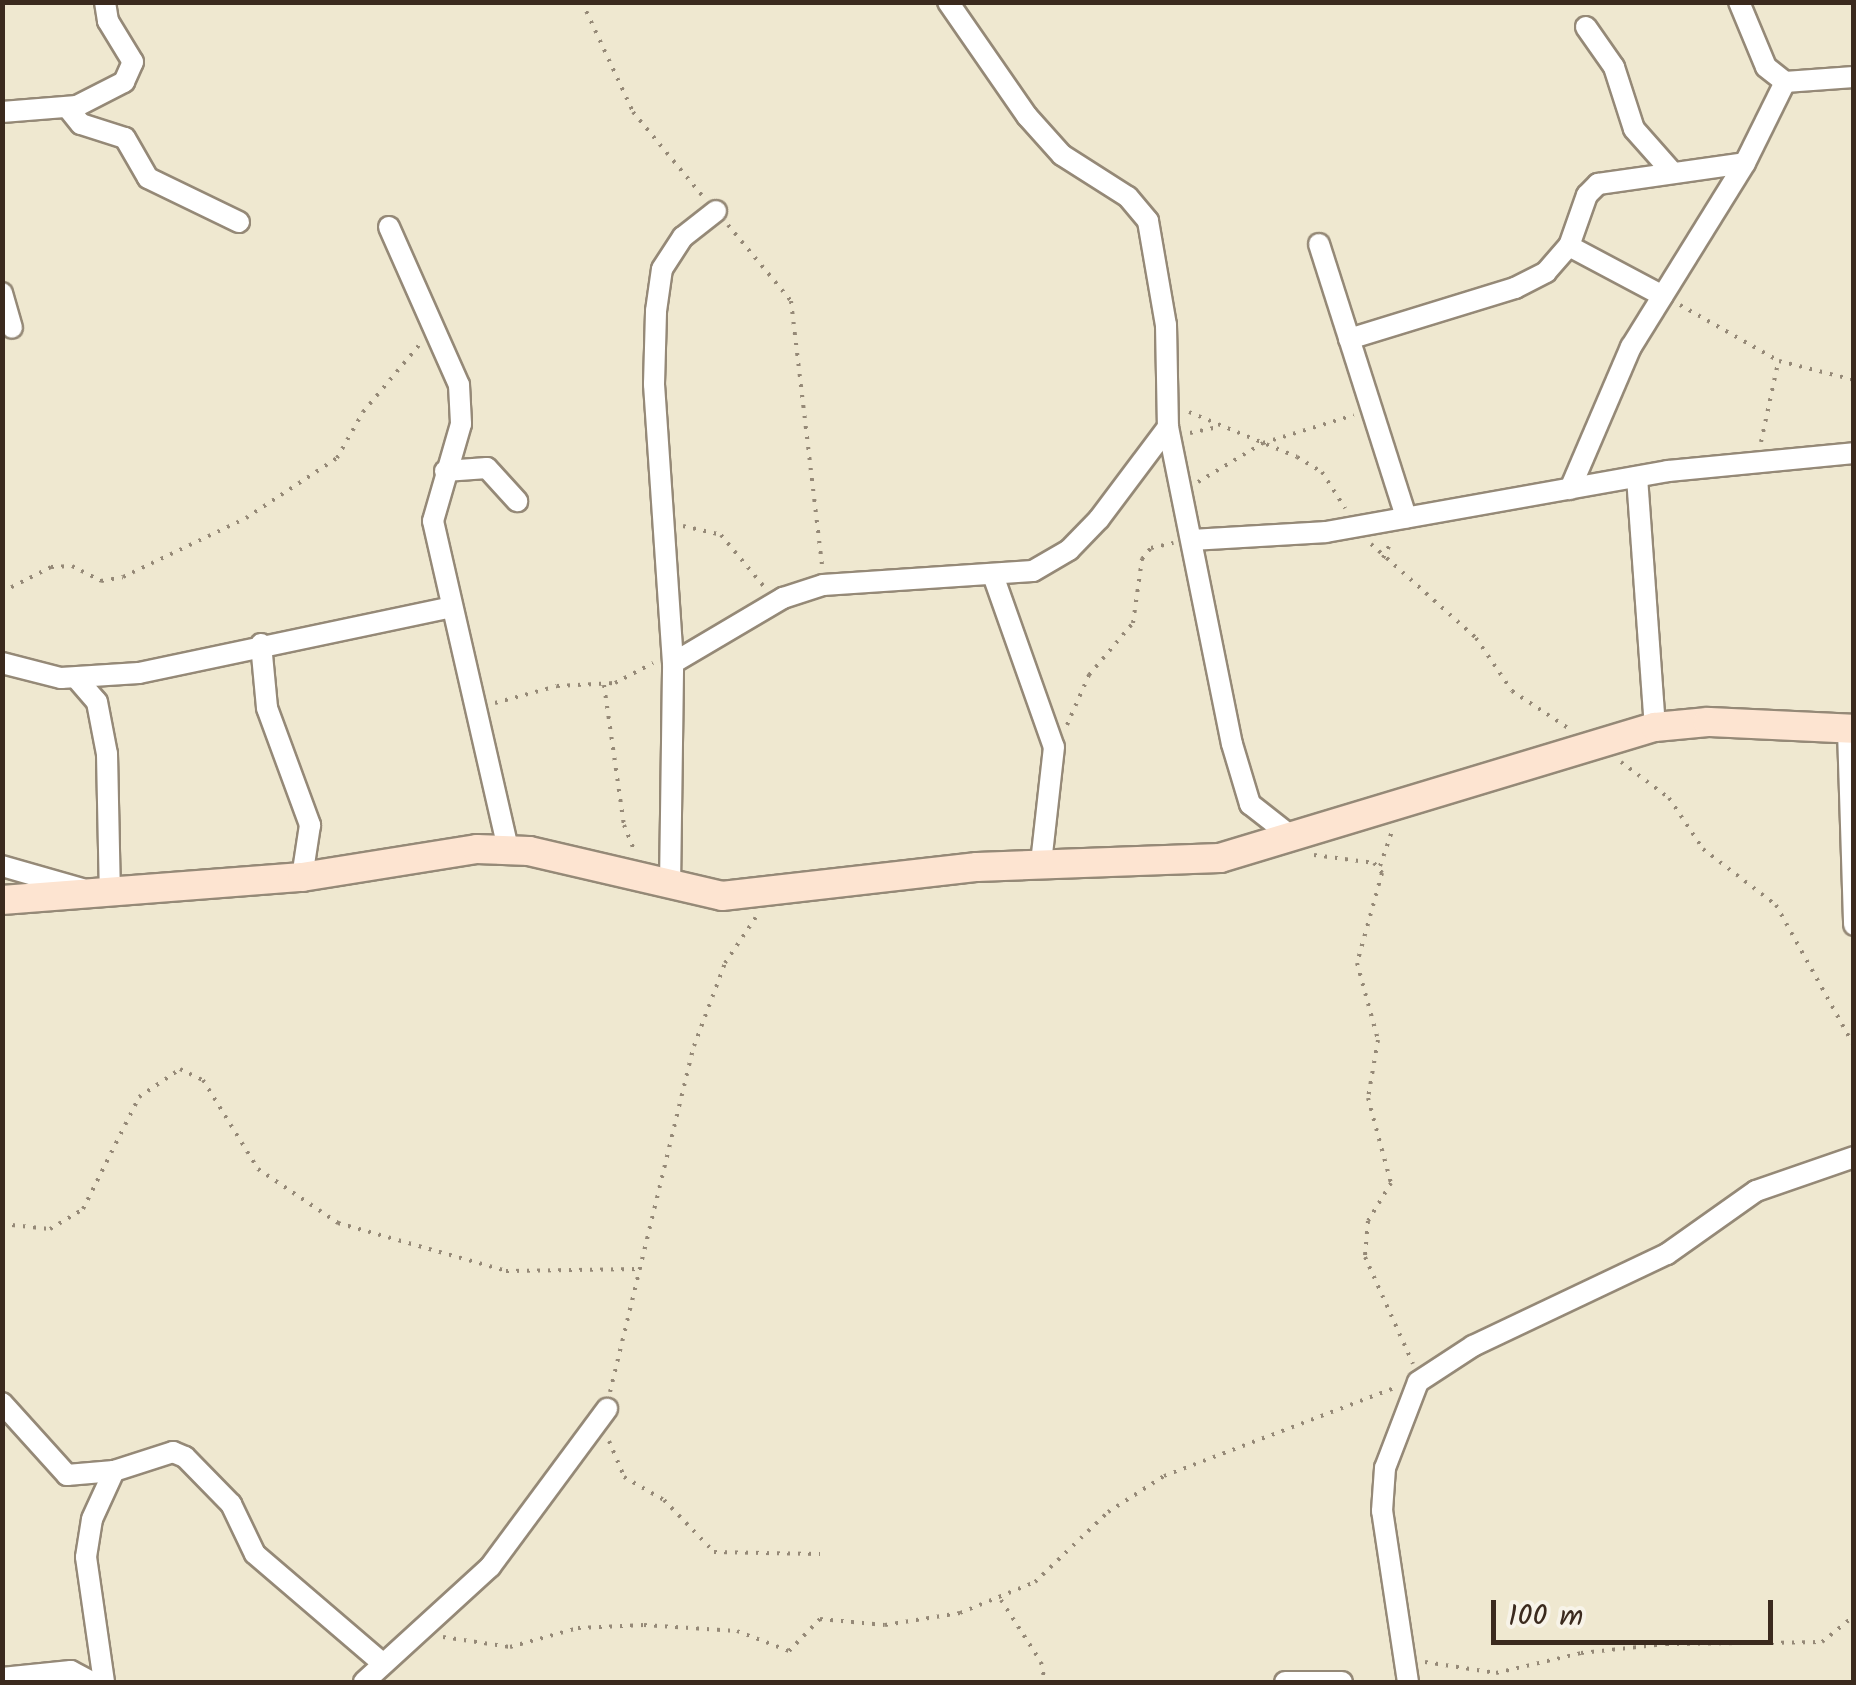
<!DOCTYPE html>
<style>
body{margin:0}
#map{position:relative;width:1856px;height:1685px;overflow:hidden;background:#efe8d0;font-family:Kalam,sans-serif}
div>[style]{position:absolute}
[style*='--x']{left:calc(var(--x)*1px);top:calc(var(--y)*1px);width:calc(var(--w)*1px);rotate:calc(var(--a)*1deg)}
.path>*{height:4px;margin-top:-2px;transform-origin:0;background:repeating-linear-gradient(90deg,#958977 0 2.5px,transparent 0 10.5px)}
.roads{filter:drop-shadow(2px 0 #958977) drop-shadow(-2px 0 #958977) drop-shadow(0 2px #958977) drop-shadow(0 -2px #958977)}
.street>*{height:20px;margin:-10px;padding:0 10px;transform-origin:10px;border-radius:10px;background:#fff}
.secondary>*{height:28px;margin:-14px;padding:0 14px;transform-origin:14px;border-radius:14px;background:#fde4d1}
span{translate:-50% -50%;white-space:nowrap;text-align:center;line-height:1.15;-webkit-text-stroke:9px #f7f3e8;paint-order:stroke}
.frame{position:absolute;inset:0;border:5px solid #3b2a1e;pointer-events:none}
.scale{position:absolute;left:1491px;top:1600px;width:282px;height:45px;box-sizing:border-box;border:5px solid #3b2a1e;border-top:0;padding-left:12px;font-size:30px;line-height:35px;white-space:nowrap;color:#3b2a1e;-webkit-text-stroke:8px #f7f3e8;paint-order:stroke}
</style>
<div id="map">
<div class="path">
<i style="--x:582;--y:2;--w:121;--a:65.1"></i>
<i style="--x:633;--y:112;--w:113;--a:50.4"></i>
<i style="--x:728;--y:225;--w:99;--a:50.3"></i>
<i style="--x:791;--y:301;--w:266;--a:83.3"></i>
<i style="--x:1680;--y:305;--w:114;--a:29.5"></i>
<i style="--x:1779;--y:361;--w:77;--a:14.2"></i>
<i style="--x:1189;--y:412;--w:117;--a:22.6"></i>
<i style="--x:1297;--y:457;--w:29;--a:31"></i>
<i style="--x:1322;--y:472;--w:43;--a:57.4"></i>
<i style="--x:1190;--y:433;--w:25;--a:-12"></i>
<i style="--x:1761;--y:442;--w:81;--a:-77.9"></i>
<i style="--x:1198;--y:482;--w:76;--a:-31"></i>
<i style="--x:1263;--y:443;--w:95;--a:-17.1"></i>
<i style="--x:683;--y:526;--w:39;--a:13"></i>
<i style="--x:721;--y:535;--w:70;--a:50.2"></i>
<i style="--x:1371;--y:544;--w:141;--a:41.8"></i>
<i style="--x:1476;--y:638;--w:64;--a:55.8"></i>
<i style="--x:1512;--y:691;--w:71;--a:33.5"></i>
<i style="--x:1383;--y:558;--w:20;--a:-63"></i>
<i style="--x:2;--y:592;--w:55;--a:-27"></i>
<i style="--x:51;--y:567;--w:21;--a:-3"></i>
<i style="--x:72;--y:566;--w:33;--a:27"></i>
<i style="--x:101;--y:581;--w:22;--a:-10"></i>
<i style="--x:123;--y:577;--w:136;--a:-25.6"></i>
<i style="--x:246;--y:518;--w:109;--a:-33.4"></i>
<i style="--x:337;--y:458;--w:53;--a:-60.5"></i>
<i style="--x:363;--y:412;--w:89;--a:-50"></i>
<i style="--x:604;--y:685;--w:141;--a:81.9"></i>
<i style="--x:624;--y:825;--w:29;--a:68"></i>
<i style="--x:495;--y:703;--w:64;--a:-15.3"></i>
<i style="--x:557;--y:686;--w:58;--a:-3"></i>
<i style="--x:615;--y:683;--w:43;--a:-27.8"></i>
<i style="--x:1067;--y:725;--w:55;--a:-66.3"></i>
<i style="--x:1089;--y:675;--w:68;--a:-49.8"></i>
<i style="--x:1133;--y:623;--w:65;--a:-82"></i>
<i style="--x:1142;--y:559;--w:14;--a:-51"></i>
<i style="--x:1151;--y:548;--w:23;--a:-13"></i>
<i style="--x:1621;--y:762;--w:60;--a:36.9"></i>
<i style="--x:1669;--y:798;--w:61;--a:56.3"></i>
<i style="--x:1703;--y:849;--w:92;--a:37.5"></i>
<i style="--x:1776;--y:905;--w:161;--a:61"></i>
<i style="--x:1314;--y:855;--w:61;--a:7.6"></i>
<i style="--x:1374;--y:863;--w:13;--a:51"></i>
<i style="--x:1382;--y:873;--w:93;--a:105.5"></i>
<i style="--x:1357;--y:963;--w:80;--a:74.7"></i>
<i style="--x:1378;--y:1040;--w:59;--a:99.8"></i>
<i style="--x:1368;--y:1098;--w:88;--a:74.9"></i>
<i style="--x:1391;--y:1183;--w:44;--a:121.2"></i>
<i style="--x:1368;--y:1221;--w:36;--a:95"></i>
<i style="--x:1365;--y:1257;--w:117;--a:65.8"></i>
<i style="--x:1380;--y:866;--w:39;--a:-71"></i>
<i style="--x:2;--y:1224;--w:48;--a:5.9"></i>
<i style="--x:50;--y:1229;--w:39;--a:-31"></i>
<i style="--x:83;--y:1209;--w:125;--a:-63.4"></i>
<i style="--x:139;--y:1097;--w:50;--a:-34.3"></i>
<i style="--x:180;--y:1069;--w:25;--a:26"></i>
<i style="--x:203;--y:1080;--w:105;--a:58.3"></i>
<i style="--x:258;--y:1169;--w:97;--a:34"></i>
<i style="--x:338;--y:1223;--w:175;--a:15.9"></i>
<i style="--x:506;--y:1271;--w:133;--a:-0.9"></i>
<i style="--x:610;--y:1392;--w:356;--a:-76.4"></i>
<i style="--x:694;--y:1046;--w:89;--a:-69.5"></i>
<i style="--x:725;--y:963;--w:55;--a:-56"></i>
<i style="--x:609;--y:1441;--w:39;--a:67"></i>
<i style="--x:624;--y:1477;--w:46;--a:29.9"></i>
<i style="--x:664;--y:1500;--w:72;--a:46.1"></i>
<i style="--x:714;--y:1552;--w:106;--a:1.1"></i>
<i style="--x:1001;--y:1600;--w:74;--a:57.2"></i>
<i style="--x:1041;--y:1662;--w:20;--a:79"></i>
<i style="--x:443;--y:1637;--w:68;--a:8.5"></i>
<i style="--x:510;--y:1647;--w:71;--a:-15.6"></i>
<i style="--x:578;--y:1628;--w:66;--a:-2.6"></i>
<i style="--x:644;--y:1625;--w:93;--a:3.7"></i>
<i style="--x:737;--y:1631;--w:56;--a:21"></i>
<i style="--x:789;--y:1651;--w:45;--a:-45.9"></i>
<i style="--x:820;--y:1619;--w:65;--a:5.3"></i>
<i style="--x:885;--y:1625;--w:76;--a:-9.1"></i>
<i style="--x:960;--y:1613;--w:81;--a:-22.5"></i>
<i style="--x:1035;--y:1582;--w:101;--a:-43.8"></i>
<i style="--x:1108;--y:1512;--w:67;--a:-32.7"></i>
<i style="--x:1164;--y:1476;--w:246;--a:-20.9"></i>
<i style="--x:1425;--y:1662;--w:72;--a:8.8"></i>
<i style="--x:1496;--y:1673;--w:87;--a:-13.2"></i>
<i style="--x:1581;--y:1653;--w:85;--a:-6"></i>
<i style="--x:1666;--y:1644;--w:156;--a:-0.7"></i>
<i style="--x:1822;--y:1642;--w:41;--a:-39.1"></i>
</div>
<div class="roads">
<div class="street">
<i style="--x:948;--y:2;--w:139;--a:55.3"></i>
<i style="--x:1027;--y:116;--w:52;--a:48.1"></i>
<i style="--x:1062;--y:155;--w:78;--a:32.5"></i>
<i style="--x:1128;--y:197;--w:31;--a:50"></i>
<i style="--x:1148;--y:221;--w:106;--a:80.2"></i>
<i style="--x:1166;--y:325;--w:102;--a:88.9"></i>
<i style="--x:1168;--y:427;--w:323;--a:78.6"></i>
<i style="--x:1232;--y:744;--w:63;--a:73.3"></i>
<i style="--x:1250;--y:804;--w:52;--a:38"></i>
<i style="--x:1739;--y:2;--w:70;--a:67.4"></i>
<i style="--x:1766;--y:67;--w:24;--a:38"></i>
<i style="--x:1785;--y:82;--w:69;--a:-4.1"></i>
<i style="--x:1586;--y:27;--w:49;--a:55"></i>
<i style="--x:1614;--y:67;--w:65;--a:72.1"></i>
<i style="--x:1634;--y:129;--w:57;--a:48.5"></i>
<i style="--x:67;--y:107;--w:22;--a:51"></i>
<i style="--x:81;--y:124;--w:46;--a:17.7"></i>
<i style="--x:125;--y:138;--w:46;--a:60.1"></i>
<i style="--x:148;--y:178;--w:101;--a:25.8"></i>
<i style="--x:2;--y:112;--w:75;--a:-4.6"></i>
<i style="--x:77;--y:106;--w:53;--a:-27.1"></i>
<i style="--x:124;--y:82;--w:22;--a:-66"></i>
<i style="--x:133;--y:62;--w:48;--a:-121.4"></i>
<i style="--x:108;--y:21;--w:19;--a:-99"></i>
<i style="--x:389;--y:227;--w:173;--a:66.1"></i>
<i style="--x:459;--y:385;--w:39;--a:87"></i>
<i style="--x:461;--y:424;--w:101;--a:106.1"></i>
<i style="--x:433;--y:521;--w:336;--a:77.1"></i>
<i style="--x:1319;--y:244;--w:287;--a:72.3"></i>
<i style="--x:1569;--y:246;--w:106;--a:28"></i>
<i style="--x:2;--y:293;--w:36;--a:74"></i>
<i style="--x:1349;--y:339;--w:174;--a:-17.1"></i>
<i style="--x:1515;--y:288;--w:35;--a:-27"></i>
<i style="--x:1546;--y:272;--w:35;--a:-49"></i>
<i style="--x:1569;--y:246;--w:54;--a:-70.6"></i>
<i style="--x:1587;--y:195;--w:16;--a:-45"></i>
<i style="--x:1598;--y:184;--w:148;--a:-8.1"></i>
<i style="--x:445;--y:471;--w:42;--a:-4.1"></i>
<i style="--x:487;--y:468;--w:45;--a:47.7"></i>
<i style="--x:1637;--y:477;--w:251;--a:85.9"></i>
<i style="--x:1570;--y:489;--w:155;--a:-66.8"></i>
<i style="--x:1631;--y:347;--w:216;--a:-58.2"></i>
<i style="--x:1745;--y:163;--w:90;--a:-63.7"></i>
<i style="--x:1193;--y:540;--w:133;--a:-3.4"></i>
<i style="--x:1326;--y:532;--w:347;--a:-10.1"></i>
<i style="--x:1668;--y:471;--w:187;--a:-5.5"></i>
<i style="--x:994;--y:578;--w:179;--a:70.5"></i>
<i style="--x:1054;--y:747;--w:116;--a:96.4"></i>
<i style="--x:261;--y:644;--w:64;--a:84.6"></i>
<i style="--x:267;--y:708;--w:125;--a:69.8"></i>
<i style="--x:310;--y:825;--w:53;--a:98.7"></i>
<i style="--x:2;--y:663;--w:61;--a:14.3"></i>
<i style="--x:61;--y:678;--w:78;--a:-3.7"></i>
<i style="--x:139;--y:673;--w:320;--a:-11.9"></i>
<i style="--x:673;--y:663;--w:128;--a:-30.6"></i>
<i style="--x:783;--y:598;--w:42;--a:-18"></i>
<i style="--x:823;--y:585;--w:210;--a:-3.8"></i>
<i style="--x:1033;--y:571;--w:42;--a:-30.3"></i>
<i style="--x:1069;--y:550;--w:43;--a:-45.9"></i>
<i style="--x:1099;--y:519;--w:115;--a:-53.1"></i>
<i style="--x:77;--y:679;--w:30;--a:49"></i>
<i style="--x:97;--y:702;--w:53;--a:79.1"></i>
<i style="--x:107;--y:754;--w:139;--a:88.8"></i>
<i style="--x:1848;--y:730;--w:195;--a:88.2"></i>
<i style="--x:2;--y:866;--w:83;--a:16"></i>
<i style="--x:670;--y:886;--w:223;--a:-89.2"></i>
<i style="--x:673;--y:663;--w:280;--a:-93.9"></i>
<i style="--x:654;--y:384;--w:73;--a:-88.4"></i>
<i style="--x:656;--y:311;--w:42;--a:-81.9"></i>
<i style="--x:662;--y:269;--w:38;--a:-57"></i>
<i style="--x:683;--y:237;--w:42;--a:-38.2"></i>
<i style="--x:2;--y:1403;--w:97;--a:47.9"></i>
<i style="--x:67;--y:1475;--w:47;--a:-4.9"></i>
<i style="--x:114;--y:1471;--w:62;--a:-17.9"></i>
<i style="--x:173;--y:1452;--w:13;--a:23"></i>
<i style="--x:185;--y:1457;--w:66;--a:45.6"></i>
<i style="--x:231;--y:1504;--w:55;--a:64.4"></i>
<i style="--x:255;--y:1554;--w:166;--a:40.6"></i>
<i style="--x:2;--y:1678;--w:69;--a:-5.8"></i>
<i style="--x:71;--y:1671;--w:24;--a:28"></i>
<i style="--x:104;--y:1682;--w:126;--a:-98.2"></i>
<i style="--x:86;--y:1557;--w:38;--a:-81"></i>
<i style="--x:92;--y:1519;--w:53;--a:-65.4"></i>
<i style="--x:364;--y:1682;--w:171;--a:-42.4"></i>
<i style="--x:490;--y:1567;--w:197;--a:-53.5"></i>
<i style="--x:1285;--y:1682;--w:57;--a:0"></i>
<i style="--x:1408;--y:1682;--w:173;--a:-98.6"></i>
<i style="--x:1382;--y:1511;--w:43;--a:-86"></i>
<i style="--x:1385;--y:1468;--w:92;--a:-69"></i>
<i style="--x:1418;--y:1382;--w:66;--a:-33.2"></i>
<i style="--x:1473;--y:1346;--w:215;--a:-25.4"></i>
<i style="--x:1667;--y:1254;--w:109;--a:-35.3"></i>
<i style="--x:1756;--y:1191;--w:104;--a:-19.1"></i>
</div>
<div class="secondary">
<i style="--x:2;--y:900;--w:301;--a:-4.4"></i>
<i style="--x:302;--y:877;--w:177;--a:-9.1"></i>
<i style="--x:477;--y:849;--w:52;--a:2.2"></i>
<i style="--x:529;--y:851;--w:198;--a:13.1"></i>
<i style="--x:722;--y:896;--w:257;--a:-6.5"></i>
<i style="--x:977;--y:867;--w:243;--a:-2.1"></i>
<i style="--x:1220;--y:858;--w:454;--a:-16.8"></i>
<i style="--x:1655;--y:727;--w:53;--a:-5.4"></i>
<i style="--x:1708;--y:722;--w:146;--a:2.7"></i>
</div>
</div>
<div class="frame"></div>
<div class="scale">100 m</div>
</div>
